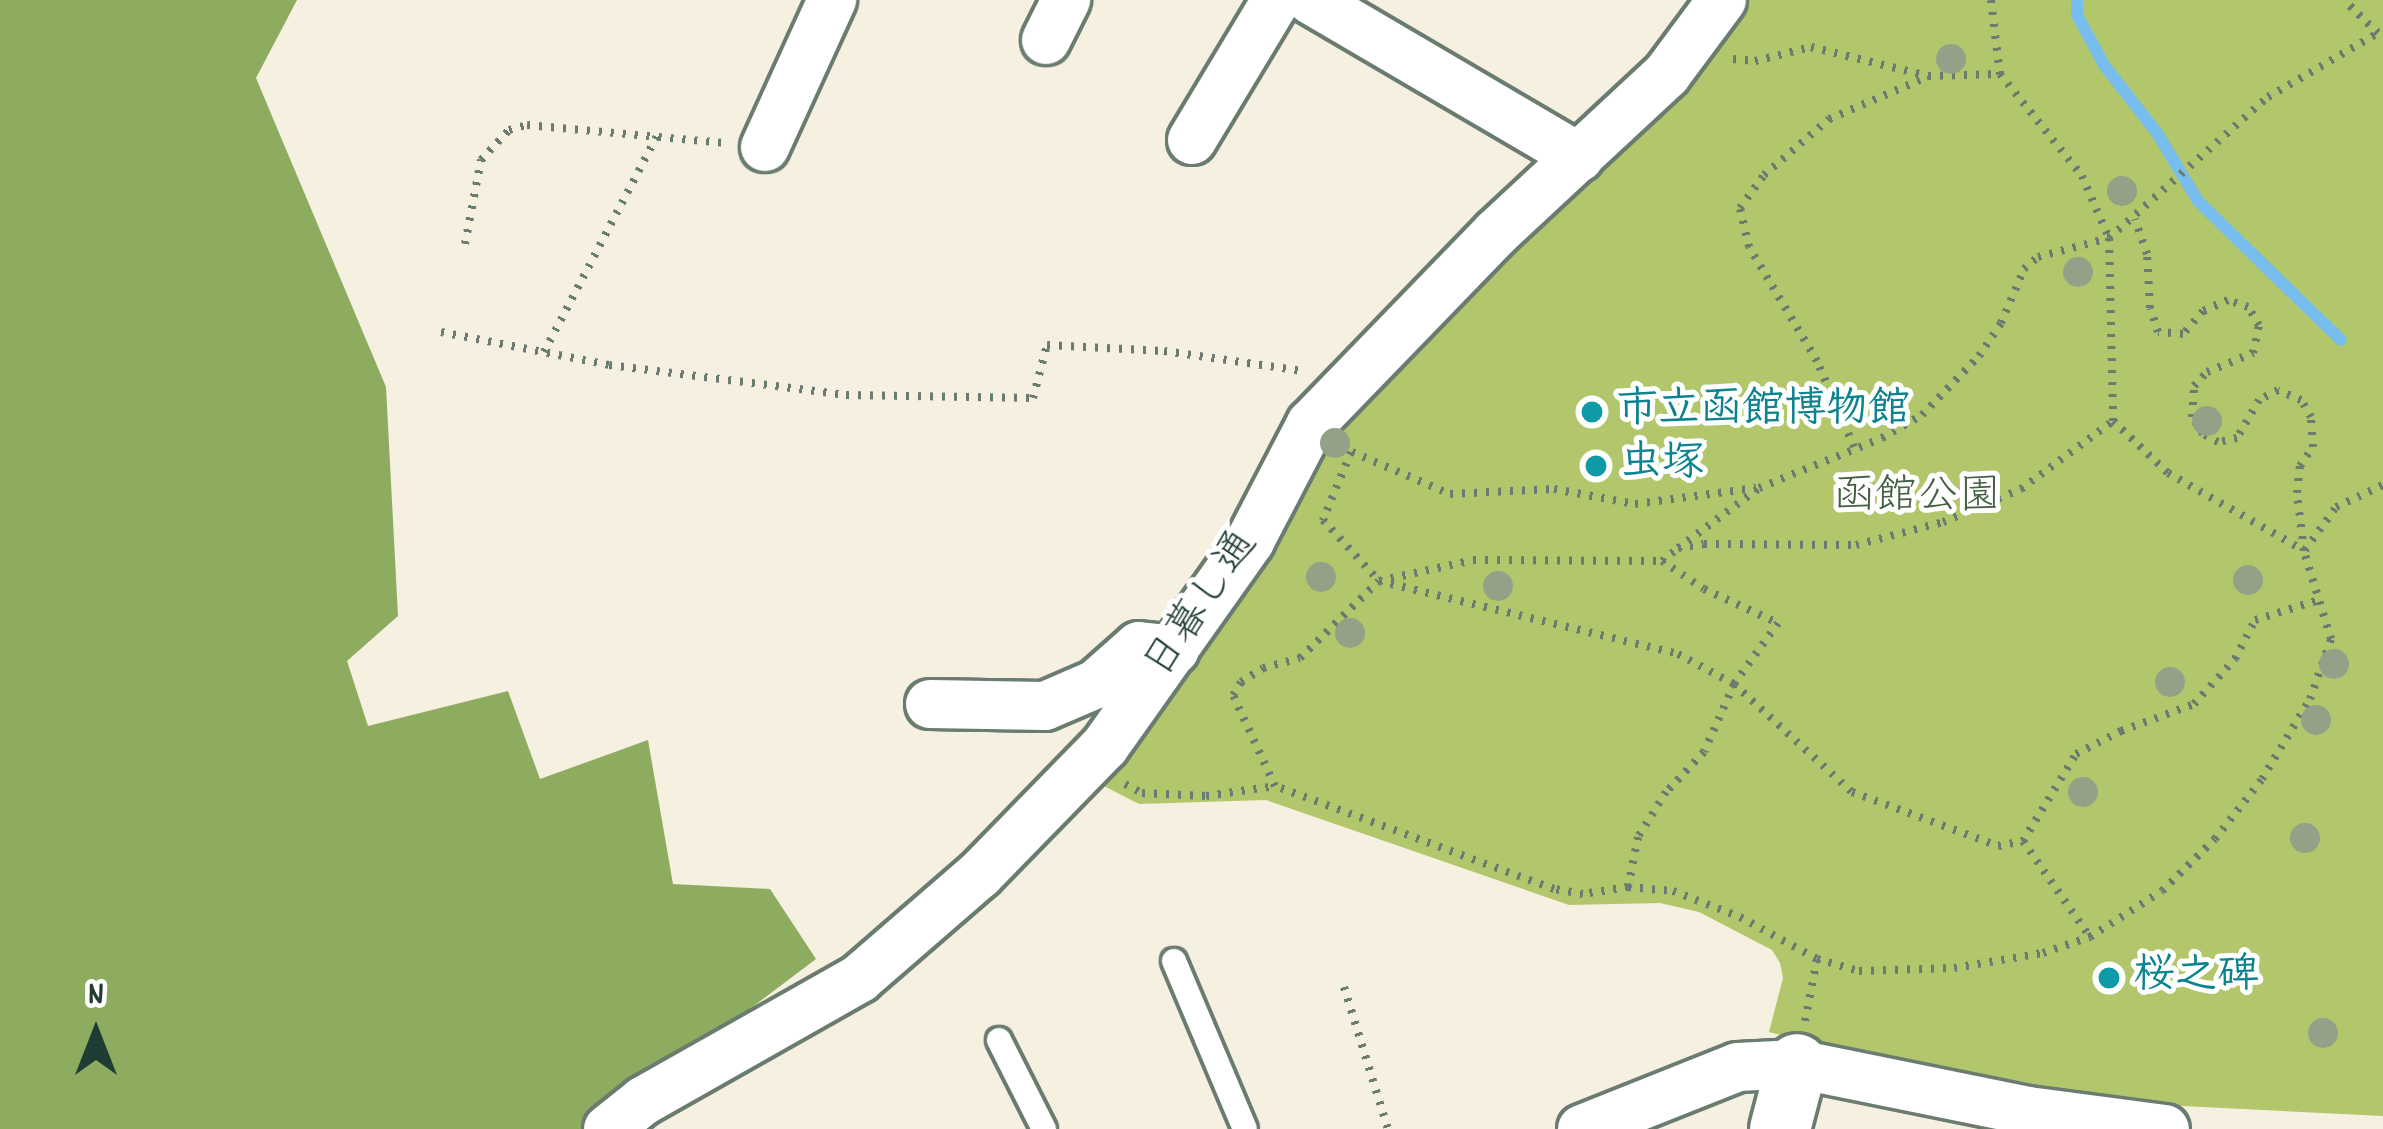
<!DOCTYPE html>
<meta charset="utf-8">
<style>
body{margin:0}
#map{position:relative;width:2383px;height:1129px;overflow:hidden;background:#f5f0e0;font-family:Dekko,"Klee One",sans-serif}
div>[style]{position:absolute}
[style*='--x']{left:calc(var(--x)*1px);top:calc(var(--y)*1px);width:calc(var(--w)*1px);rotate:calc(var(--a)*1deg)}
.green>*{inset:0;background:#b2c76b}
.forest>*{inset:0;background:#8dac5f}
.stream>*{height:12px;margin:-6px;padding:0 6px;transform-origin:6px;border-radius:6px;background:#77bdee}
.path>*{height:8px;margin-top:-4px;transform-origin:0;background:repeating-linear-gradient(90deg,#6a7c70 0 3px,transparent 0 12px)}
.roads{filter:drop-shadow(3px 0 #6a7c70) drop-shadow(-3px 0 #6a7c70) drop-shadow(0 3px #6a7c70) drop-shadow(0 -3px #6a7c70)}
.service>*{height:24px;margin:-12px;padding:0 12px;transform-origin:12px;border-radius:12px;background:#fff}
.minor>*{height:48px;margin:-24px;padding:0 24px;transform-origin:24px;border-radius:24px;background:#fff}
.tertiary>*{height:60px;margin:-30px;padding:0 30px;transform-origin:30px;border-radius:30px;background:#fff}
.trees>*{width:30px;height:30px;margin:-15px;border-radius:50%;background:#94a189}
.dots>*{width:33px;height:33px;translate:-50% -50%;box-sizing:border-box;border:6px solid #fff;border-radius:50%}
span{translate:-50% -50%;white-space:nowrap;text-align:center;line-height:1.15;-webkit-text-stroke:10px #fff;paint-order:stroke}
.culture-label{font-size:42px;color:#0d838f;font-weight:700}
.left{translate:0 -50%;text-align:left}
.park-label{font-size:42px;color:#446042}
.street-label{font-size:42px;color:#1f3d34}
.north{position:absolute;left:36px;top:973px;width:120px;height:120px;-webkit-text-stroke:9px #fff;paint-order:stroke;rotate:0deg;font-size:33px;font-weight:700;line-height:48px;text-align:center;color:#1f3d34}
.north::after{content:'';display:block;margin:auto;width:42px;height:54px;background:#1f3d34;clip-path:polygon(50% 0,100% 100%,50% 72%,0 100%)}
</style>
<div id="map">
<div class="green">
<i style="clip-path:polygon(1742px 0,2383px 0,2383px 1116px,2143px 1104px,1826px 1046px,1769px 1032px,1783px 978px,1780px 963px,1772px 950px,1699px 912px,1660px 903px,1569px 905px,1266px 800px,1139px 804px,1096px 782px,1319px 449px)"></i>
</div>
<div class="forest">
<i style="clip-path:polygon(0 0,297px 0,256px 78px,386px 387px,398px 616px,347px 661px,368px 726px,508px 691px,540px 779px,648px 740px,673px 884px,770px 889px,816px 959px,591px 1129px,0 1129px)"></i>
</div>
<div class="stream">
<i style="--x:2077;--y:0;--w:15;--a:90"></i>
<i style="--x:2077;--y:15;--w:57;--a:61.6"></i>
<i style="--x:2104;--y:65;--w:86;--a:52.1"></i>
<i style="--x:2157;--y:133;--w:79;--a:58.9"></i>
<i style="--x:2198;--y:201;--w:199;--a:44.2"></i>
</div>
<div class="path">
<i style="--x:1991;--y:0;--w:75;--a:83.1"></i>
<i style="--x:1733;--y:59;--w:22;--a:5"></i>
<i style="--x:1755;--y:61;--w:58;--a:-14"></i>
<i style="--x:1811;--y:47;--w:121;--a:13.9"></i>
<i style="--x:1928;--y:76;--w:72;--a:-1.6"></i>
<i style="--x:2000;--y:74;--w:131;--a:51.2"></i>
<i style="--x:2082;--y:176;--w:68;--a:66.5"></i>
<i style="--x:2109;--y:238;--w:183;--a:88.7"></i>
<i style="--x:2113;--y:421;--w:76;--a:43.4"></i>
<i style="--x:2168;--y:473;--w:155;--a:29.7"></i>
<i style="--x:465;--y:244;--w:86;--a:-79.2"></i>
<i style="--x:481;--y:160;--w:41;--a:-47"></i>
<i style="--x:509;--y:130;--w:19;--a:-16"></i>
<i style="--x:527;--y:125;--w:200;--a:5.2"></i>
<i style="--x:441;--y:332;--w:171;--a:11.1"></i>
<i style="--x:609;--y:365;--w:239;--a:7.2"></i>
<i style="--x:846;--y:395;--w:187;--a:0.9"></i>
<i style="--x:1033;--y:398;--w:55;--a:-75.2"></i>
<i style="--x:1047;--y:345;--w:117;--a:2.9"></i>
<i style="--x:1164;--y:351;--w:140;--a:8.2"></i>
<i style="--x:544;--y:352;--w:244;--a:-62.4"></i>
<i style="--x:1854;--y:447;--w:94;--a:-113.3"></i>
<i style="--x:1817;--y:361;--w:133;--a:-120.8"></i>
<i style="--x:1749;--y:247;--w:40;--a:-103"></i>
<i style="--x:1740;--y:208;--w:41;--a:-54"></i>
<i style="--x:1764;--y:175;--w:86;--a:-40.7"></i>
<i style="--x:1829;--y:119;--w:107;--a:-23.2"></i>
<i style="--x:1351;--y:452;--w:74;--a:112.4"></i>
<i style="--x:1323;--y:520;--w:83;--a:47.4"></i>
<i style="--x:1379;--y:581;--w:96;--a:-12.6"></i>
<i style="--x:1473;--y:560;--w:189;--a:0.3"></i>
<i style="--x:1662;--y:561;--w:50;--a:33.7"></i>
<i style="--x:1704;--y:589;--w:81;--a:24.7"></i>
<i style="--x:1778;--y:623;--w:75;--a:125.8"></i>
<i style="--x:1734;--y:684;--w:74;--a:113.8"></i>
<i style="--x:1704;--y:752;--w:55;--a:133.5"></i>
<i style="--x:1666;--y:792;--w:53;--a:121.9"></i>
<i style="--x:1638;--y:837;--w:51;--a:101.3"></i>
<i style="--x:1628;--y:887;--w:45;--a:5.1"></i>
<i style="--x:1673;--y:891;--w:72;--a:21.2"></i>
<i style="--x:1740;--y:917;--w:88;--a:28.6"></i>
<i style="--x:1817;--y:959;--w:44;--a:15.9"></i>
<i style="--x:1859;--y:971;--w:95;--a:-1.8"></i>
<i style="--x:1954;--y:968;--w:90;--a:-9.6"></i>
<i style="--x:2043;--y:953;--w:50;--a:-18.8"></i>
<i style="--x:2090;--y:937;--w:85;--a:-32.6"></i>
<i style="--x:2162;--y:891;--w:74;--a:-44.5"></i>
<i style="--x:2215;--y:839;--w:76;--a:-51.9"></i>
<i style="--x:2262;--y:779;--w:93;--a:-59"></i>
<i style="--x:2310;--y:699;--w:64;--a:-70.7"></i>
<i style="--x:2331;--y:639;--w:92;--a:-107.1"></i>
<i style="--x:2304;--y:551;--w:58;--a:-96.9"></i>
<i style="--x:2297;--y:493;--w:27;--a:-84"></i>
<i style="--x:2300;--y:466;--w:23;--a:-56"></i>
<i style="--x:2313;--y:447;--w:30;--a:-94"></i>
<i style="--x:2311;--y:417;--w:20;--a:-120"></i>
<i style="--x:2301;--y:400;--w:25;--a:-157"></i>
<i style="--x:2278;--y:390;--w:21;--a:152"></i>
<i style="--x:2259;--y:400;--w:44;--a:120.1"></i>
<i style="--x:2237;--y:438;--w:19;--a:168"></i>
<i style="--x:2218;--y:442;--w:17;--a:-152"></i>
<i style="--x:2203;--y:434;--w:20;--a:-123"></i>
<i style="--x:2192;--y:417;--w:31;--a:-86"></i>
<i style="--x:2194;--y:386;--w:19;--a:-47"></i>
<i style="--x:2207;--y:372;--w:50;--a:-22.4"></i>
<i style="--x:2253;--y:353;--w:29;--a:-78"></i>
<i style="--x:2259;--y:325;--w:21;--a:-121"></i>
<i style="--x:2248;--y:307;--w:21;--a:-161"></i>
<i style="--x:2228;--y:300;--w:27;--a:156"></i>
<i style="--x:2203;--y:311;--w:30;--a:131"></i>
<i style="--x:2183;--y:334;--w:25;--a:-175"></i>
<i style="--x:2158;--y:332;--w:25;--a:-108"></i>
<i style="--x:2150;--y:308;--w:54;--a:-93.2"></i>
<i style="--x:2147;--y:254;--w:37;--a:-109"></i>
<i style="--x:1352;--y:452;--w:107;--a:23.2"></i>
<i style="--x:1450;--y:494;--w:104;--a:-2.8"></i>
<i style="--x:1554;--y:489;--w:82;--a:10.5"></i>
<i style="--x:1635;--y:504;--w:122;--a:-7.5"></i>
<i style="--x:1678;--y:548;--w:101;--a:-36.5"></i>
<i style="--x:1759;--y:488;--w:133;--a:-22.1"></i>
<i style="--x:1882;--y:438;--w:46;--a:-29.9"></i>
<i style="--x:1922;--y:415;--w:82;--a:-46"></i>
<i style="--x:1979;--y:356;--w:40;--a:-56"></i>
<i style="--x:2001;--y:323;--w:59;--a:-66.9"></i>
<i style="--x:2024;--y:269;--w:18;--a:-41"></i>
<i style="--x:2038;--y:257;--w:73;--a:-15"></i>
<i style="--x:2109;--y:238;--w:213;--a:-41.6"></i>
<i style="--x:2268;--y:97;--w:127;--a:-30.2"></i>
<i style="--x:2378;--y:33;--w:47;--a:-135.9"></i>
<i style="--x:2305;--y:550;--w:53;--a:-54.2"></i>
<i style="--x:2336;--y:507;--w:52;--a:-25.1"></i>
<i style="--x:1662;--y:561;--w:21;--a:-39"></i>
<i style="--x:1678;--y:548;--w:26;--a:-9"></i>
<i style="--x:1704;--y:544;--w:152;--a:0.4"></i>
<i style="--x:1856;--y:545;--w:90;--a:-14.8"></i>
<i style="--x:1943;--y:522;--w:85;--a:-22.9"></i>
<i style="--x:2021;--y:489;--w:114;--a:-36.5"></i>
<i style="--x:1125;--y:784;--w:19;--a:28"></i>
<i style="--x:1142;--y:793;--w:64;--a:2.7"></i>
<i style="--x:1206;--y:796;--w:70;--a:-8.2"></i>
<i style="--x:2023;--y:841;--w:102;--a:-58.7"></i>
<i style="--x:2076;--y:754;--w:51;--a:-27.1"></i>
<i style="--x:2121;--y:731;--w:78;--a:-20.3"></i>
<i style="--x:2194;--y:704;--w:61;--a:-47.7"></i>
<i style="--x:2235;--y:659;--w:44;--a:-62.9"></i>
<i style="--x:2255;--y:620;--w:67;--a:-17.4"></i>
<i style="--x:1628;--y:887;--w:46;--a:171.2"></i>
<i style="--x:1583;--y:894;--w:29;--a:-170"></i>
<i style="--x:1554;--y:889;--w:297;--a:-159.7"></i>
<i style="--x:1275;--y:786;--w:100;--a:-114.8"></i>
<i style="--x:1233;--y:695;--w:15;--a:-58"></i>
<i style="--x:1241;--y:682;--w:26;--a:-32"></i>
<i style="--x:1263;--y:668;--w:38;--a:-15"></i>
<i style="--x:1300;--y:658;--w:110;--a:-44.3"></i>
<i style="--x:1379;--y:581;--w:308;--a:13.7"></i>
<i style="--x:1678;--y:654;--w:64;--a:28.2"></i>
<i style="--x:1734;--y:684;--w:160;--a:42.5"></i>
<i style="--x:1852;--y:792;--w:156;--a:20.3"></i>
<i style="--x:1998;--y:846;--w:25;--a:-11"></i>
<i style="--x:2023;--y:841;--w:117;--a:55.1"></i>
<i style="--x:1344;--y:987;--w:149;--a:72.8"></i>
<i style="--x:1805;--y:1021;--w:63;--a:-79"></i>
</div>
<div class="roads">
<div class="service">
<i style="--x:1174;--y:961;--w:182;--a:67.1"></i>
<i style="--x:999;--y:1040;--w:100;--a:63.2"></i>
</div>
<div class="minor">
<i style="--x:1311;--y:0;--w:311;--a:30.4"></i>
<i style="--x:1046;--y:40;--w:45;--a:-63.4"></i>
<i style="--x:1192;--y:140;--w:163;--a:-59"></i>
<i style="--x:765;--y:147;--w:162;--a:-65.5"></i>
<i style="--x:930;--y:704;--w:115;--a:1"></i>
<i style="--x:1045;--y:706;--w:56;--a:-23.3"></i>
<i style="--x:1096;--y:684;--w:57;--a:-41.5"></i>
<i style="--x:1139;--y:646;--w:36;--a:6"></i>
<i style="--x:608;--y:1129;--w:45;--a:-38.7"></i>
<i style="--x:643;--y:1101;--w:249;--a:-29.5"></i>
<i style="--x:860;--y:978;--w:159;--a:-40.9"></i>
<i style="--x:980;--y:874;--w:179;--a:-45.7"></i>
<i style="--x:1105;--y:746;--w:251;--a:-54.7"></i>
<i style="--x:1250;--y:541;--w:132;--a:-62.5"></i>
<i style="--x:1311;--y:424;--w:266;--a:-45.9"></i>
<i style="--x:1496;--y:233;--w:233;--a:-42.9"></i>
<i style="--x:1667;--y:74;--w:92;--a:-53.4"></i>
<i style="--x:1582;--y:1129;--w:168;--a:-21.7"></i>
<i style="--x:1738;--y:1067;--w:59;--a:-2.9"></i>
<i style="--x:1797;--y:1064;--w:236;--a:11.5"></i>
<i style="--x:2028;--y:1111;--w:138;--a:7.5"></i>
</div>
<div class="tertiary">
<i style="--x:1780;--y:1129;--w:67;--a:-75.3"></i>
</div>
</div>
<div class="trees">
<i style="left:1951px;top:59px"></i>
<i style="left:2122px;top:191px"></i>
<i style="left:2078px;top:272px"></i>
<i style="left:2207px;top:421px"></i>
<i style="left:1335px;top:443px"></i>
<i style="left:1321px;top:577px"></i>
<i style="left:2248px;top:580px"></i>
<i style="left:1498px;top:586px"></i>
<i style="left:1350px;top:633px"></i>
<i style="left:2334px;top:664px"></i>
<i style="left:2170px;top:682px"></i>
<i style="left:2316px;top:720px"></i>
<i style="left:2083px;top:792px"></i>
<i style="left:2305px;top:838px"></i>
<i style="left:2323px;top:1033px"></i>
</div>
<div class="dots">
<i style="left:1592px;top:412px;background:#0f9aa8"></i>
<i style="left:1596px;top:466px;background:#0f9aa8"></i>
<i style="left:2109px;top:978px;background:#0f9aa8"></i>
</div>
<div class="culture-label">
<span class="left" style="left:1616px;top:412px">市立函館博物館</span>
<span class="left" style="left:1620px;top:466px">虫塚</span>
<span class="left" style="left:2133px;top:978px">桜之碑</span>
</div>
<div class="park-label">
<span style="left:1917px;top:499px">函館公園</span>
</div>
<div class="street-label">
<span style="left:1203px;top:606px;rotate:-56deg">日暮し通</span>
</div>
<div class="north">N</div>
</div>
